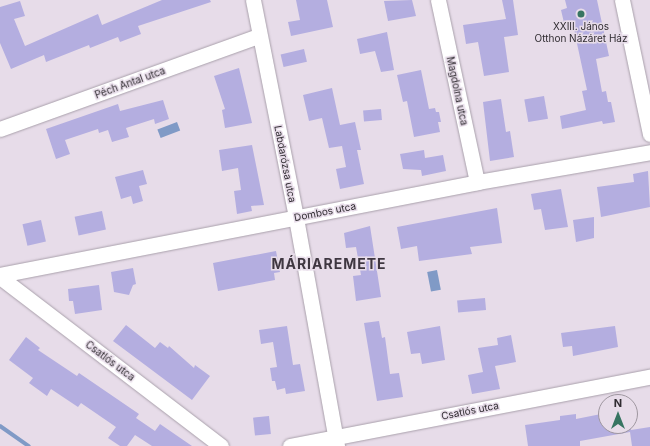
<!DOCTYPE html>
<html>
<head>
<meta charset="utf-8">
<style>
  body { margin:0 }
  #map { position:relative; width:650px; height:446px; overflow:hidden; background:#e7dce9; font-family:Inter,sans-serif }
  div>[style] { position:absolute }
  .water>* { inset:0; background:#809ac6; transform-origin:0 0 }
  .stream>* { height:4px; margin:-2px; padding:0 2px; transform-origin:2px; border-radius:2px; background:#809ac6 }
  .building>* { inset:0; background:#b4aee0; transform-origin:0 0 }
  .roads { filter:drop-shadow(0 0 1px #a9a0ab) drop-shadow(0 0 1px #a9a0ab) }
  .minor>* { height:15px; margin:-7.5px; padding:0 7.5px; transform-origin:7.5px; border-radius:7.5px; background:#fff }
  .dots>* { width:11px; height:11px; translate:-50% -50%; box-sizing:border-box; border:2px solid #e7dce9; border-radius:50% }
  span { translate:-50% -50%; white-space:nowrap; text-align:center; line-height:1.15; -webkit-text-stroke:3px #e7dce9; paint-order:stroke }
  .poi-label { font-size:10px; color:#302c31 }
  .street-label { font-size:10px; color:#302c31 }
  .district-label { font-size:14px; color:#3f3741; font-weight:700; letter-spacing:1px }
  .north { position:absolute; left:598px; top:394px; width:40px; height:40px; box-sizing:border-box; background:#e7dce9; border:1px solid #9e969f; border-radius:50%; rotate:0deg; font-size:11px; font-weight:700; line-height:16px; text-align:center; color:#302c31 }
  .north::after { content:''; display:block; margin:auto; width:14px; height:18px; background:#377562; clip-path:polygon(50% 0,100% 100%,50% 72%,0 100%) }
</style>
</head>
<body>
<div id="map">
  <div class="water">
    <i style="left:177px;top:122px;width:9px;height:21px;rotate:69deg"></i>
    <i style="left:437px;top:270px;width:20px;height:10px;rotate:79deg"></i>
  </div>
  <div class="stream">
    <i style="left:0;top:426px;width:35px;rotate:35deg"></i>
  </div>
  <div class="building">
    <i style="clip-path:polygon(162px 0,210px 0,211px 2px,138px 26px,141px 34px,120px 42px,118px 37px,90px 48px,89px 45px,46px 62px,44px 55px,11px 69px,0 43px,0 7px,20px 1px,25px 16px,14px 19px,25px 46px,98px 14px,102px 25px)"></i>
    <i style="clip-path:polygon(296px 0,327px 0,333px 27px,291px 36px,288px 22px,300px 20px)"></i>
    <i style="clip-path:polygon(412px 0,416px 16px,388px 21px,384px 1px)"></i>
    <i style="clip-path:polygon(502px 0,513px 0,518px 35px,504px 37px,509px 72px,484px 76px,478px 42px,466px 44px,463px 25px,506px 19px)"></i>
    <i style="clip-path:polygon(565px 0,597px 0,609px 56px,596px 59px,602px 92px,606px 91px,608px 102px,611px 102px,615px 122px,603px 124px,602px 121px,562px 129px,560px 116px,586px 110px,582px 91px,587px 90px,573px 25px,565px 27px,561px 10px,567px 8px)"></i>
    <i style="clip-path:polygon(387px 32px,394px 70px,381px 72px,375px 51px,360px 54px,357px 39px)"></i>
    <i style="left:304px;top:49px;width:13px;height:24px;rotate:77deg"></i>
    <i style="clip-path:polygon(239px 68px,252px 123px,225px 128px,222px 110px,225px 109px,214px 76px)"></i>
    <i style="clip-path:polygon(421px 70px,429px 109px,435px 108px,436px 112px,439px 112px,441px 122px,438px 122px,440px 132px,414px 137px,407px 101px,403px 102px,397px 75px)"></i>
    <i style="clip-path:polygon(332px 88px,340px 125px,355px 122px,361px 150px,357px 150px,364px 184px,340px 189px,336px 169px,346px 167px,342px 146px,329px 148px,322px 118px,309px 121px,303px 95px)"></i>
    <i style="left:544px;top:96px;width:23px;height:20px;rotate:80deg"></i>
    <i style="clip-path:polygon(501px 99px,506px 132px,510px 131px,514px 157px,490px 161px,483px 102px)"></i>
    <i style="clip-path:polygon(163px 100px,169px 119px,155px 124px,154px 119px,126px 128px,129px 137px,112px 142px,108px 130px,99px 133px,98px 129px,65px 140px,70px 154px,56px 159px,46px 129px,118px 104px,120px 111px)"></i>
    <i style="left:381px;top:109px;width:11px;height:18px;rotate:85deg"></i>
    <i style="clip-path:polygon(252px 145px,264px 205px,251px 206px,252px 211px,237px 214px,234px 191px,241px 190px,238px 168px,222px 171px,219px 150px)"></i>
    <i style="clip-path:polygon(424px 150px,425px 158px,443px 155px,446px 171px,422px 176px,421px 170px,403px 169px,400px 154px)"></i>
    <i style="clip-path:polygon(143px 170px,147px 184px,139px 186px,143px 201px,133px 204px,131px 196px,121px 199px,115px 177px)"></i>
    <i style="clip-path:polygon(648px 171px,650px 207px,601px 217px,597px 187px,634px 182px,633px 174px)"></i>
    <i style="clip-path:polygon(561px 189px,568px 227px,545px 230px,541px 209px,534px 210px,531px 194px)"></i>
    <i style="clip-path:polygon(497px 208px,502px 243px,470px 247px,472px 254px,419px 261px,417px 246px,401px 249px,397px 227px)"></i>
    <i style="left:102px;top:211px;width:19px;height:28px;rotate:78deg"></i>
    <i style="clip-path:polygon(594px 217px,594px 238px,576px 242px,573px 220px)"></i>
    <i style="left:41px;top:220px;width:22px;height:19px;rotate:77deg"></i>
    <i style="clip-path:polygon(370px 226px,381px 297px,356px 301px,353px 276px,361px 275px,356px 247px,346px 248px,344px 233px)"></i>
    <i style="clip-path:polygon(276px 251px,280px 272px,274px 273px,275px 280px,218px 291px,213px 263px)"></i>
    <i style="clip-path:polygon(133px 268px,136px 284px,133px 285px,129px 295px,114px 292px,111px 272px)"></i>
    <i style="clip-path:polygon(99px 285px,102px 310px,75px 314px,73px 301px,69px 301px,68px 289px)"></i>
    <i style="left:485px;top:298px;width:12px;height:28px;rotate:85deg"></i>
    <i style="clip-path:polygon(379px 321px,382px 338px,385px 337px,390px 374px,399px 373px,403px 397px,377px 401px,364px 323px)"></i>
    <i style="clip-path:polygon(126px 325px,155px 348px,160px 342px,168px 348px,169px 346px,194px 368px,195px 365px,210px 376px,192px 400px,113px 341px)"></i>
    <i style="clip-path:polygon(287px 326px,293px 365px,300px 364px,305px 391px,286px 394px,285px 388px,277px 390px,275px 381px,272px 381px,270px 368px,277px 367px,273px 342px,261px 344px,259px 330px)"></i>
    <i style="clip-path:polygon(440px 326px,445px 360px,422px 364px,420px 353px,411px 354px,407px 332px)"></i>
    <i style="clip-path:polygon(615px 326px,618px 347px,573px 356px,572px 346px,563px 347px,561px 333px)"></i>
    <i style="clip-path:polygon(511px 335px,516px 362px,495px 366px,500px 389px,472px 394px,468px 375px,483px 372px,478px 348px,498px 345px,497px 338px)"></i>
    <i style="clip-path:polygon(26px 337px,40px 348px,38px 350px,77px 376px,79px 373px,139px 414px,136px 418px,155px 431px,160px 424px,192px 446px,152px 446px,135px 435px,127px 446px,120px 446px,108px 438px,116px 427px,81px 403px,78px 407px,51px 389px,47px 396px,29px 383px,33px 378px,9px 360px)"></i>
    <i style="clip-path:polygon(606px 413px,606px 426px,631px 426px,631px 430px,650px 427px,650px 446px,632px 446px,630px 432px,580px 441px,580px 446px,528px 446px,525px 425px,560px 420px,560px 416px,576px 414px,576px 419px)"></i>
    <i style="left:269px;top:416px;width:18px;height:16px;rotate:84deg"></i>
  </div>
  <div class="roads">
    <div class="minor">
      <i style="left:253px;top:0;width:222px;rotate:78.8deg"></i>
      <i style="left:296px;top:218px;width:232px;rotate:79.8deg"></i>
      <i style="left:438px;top:0;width:186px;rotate:77.9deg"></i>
      <i style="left:622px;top:0;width:137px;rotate:78.2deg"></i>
      <i style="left:0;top:129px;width:275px;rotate:-19.8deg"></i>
      <i style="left:0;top:275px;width:486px;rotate:-11deg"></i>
      <i style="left:477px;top:182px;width:176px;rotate:-9.8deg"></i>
      <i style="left:0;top:277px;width:278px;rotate:37.4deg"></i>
      <i style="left:290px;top:446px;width:367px;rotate:-10.9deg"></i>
    </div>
  </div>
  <div class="dots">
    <i style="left:581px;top:14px;background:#377562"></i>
  </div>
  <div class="poi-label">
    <span style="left:581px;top:32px">XXIII. János<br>Otthon Názáret Ház</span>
  </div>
  <div class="street-label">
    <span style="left:130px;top:83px;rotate:-20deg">Péch Antal utca</span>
    <span style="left:457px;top:91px;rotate:78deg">Magdolna utca</span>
    <span style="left:285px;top:164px;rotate:79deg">Labdarózsa utca</span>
    <span style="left:325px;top:212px;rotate:-11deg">Dombos utca</span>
    <span style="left:110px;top:361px;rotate:37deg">Csatlós utca</span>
    <span style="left:470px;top:411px;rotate:-11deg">Csatlós utca</span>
  </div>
  <div class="district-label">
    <span style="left:329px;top:264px">MÁRIAREMETE</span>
  </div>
  <div class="north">N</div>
</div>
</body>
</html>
